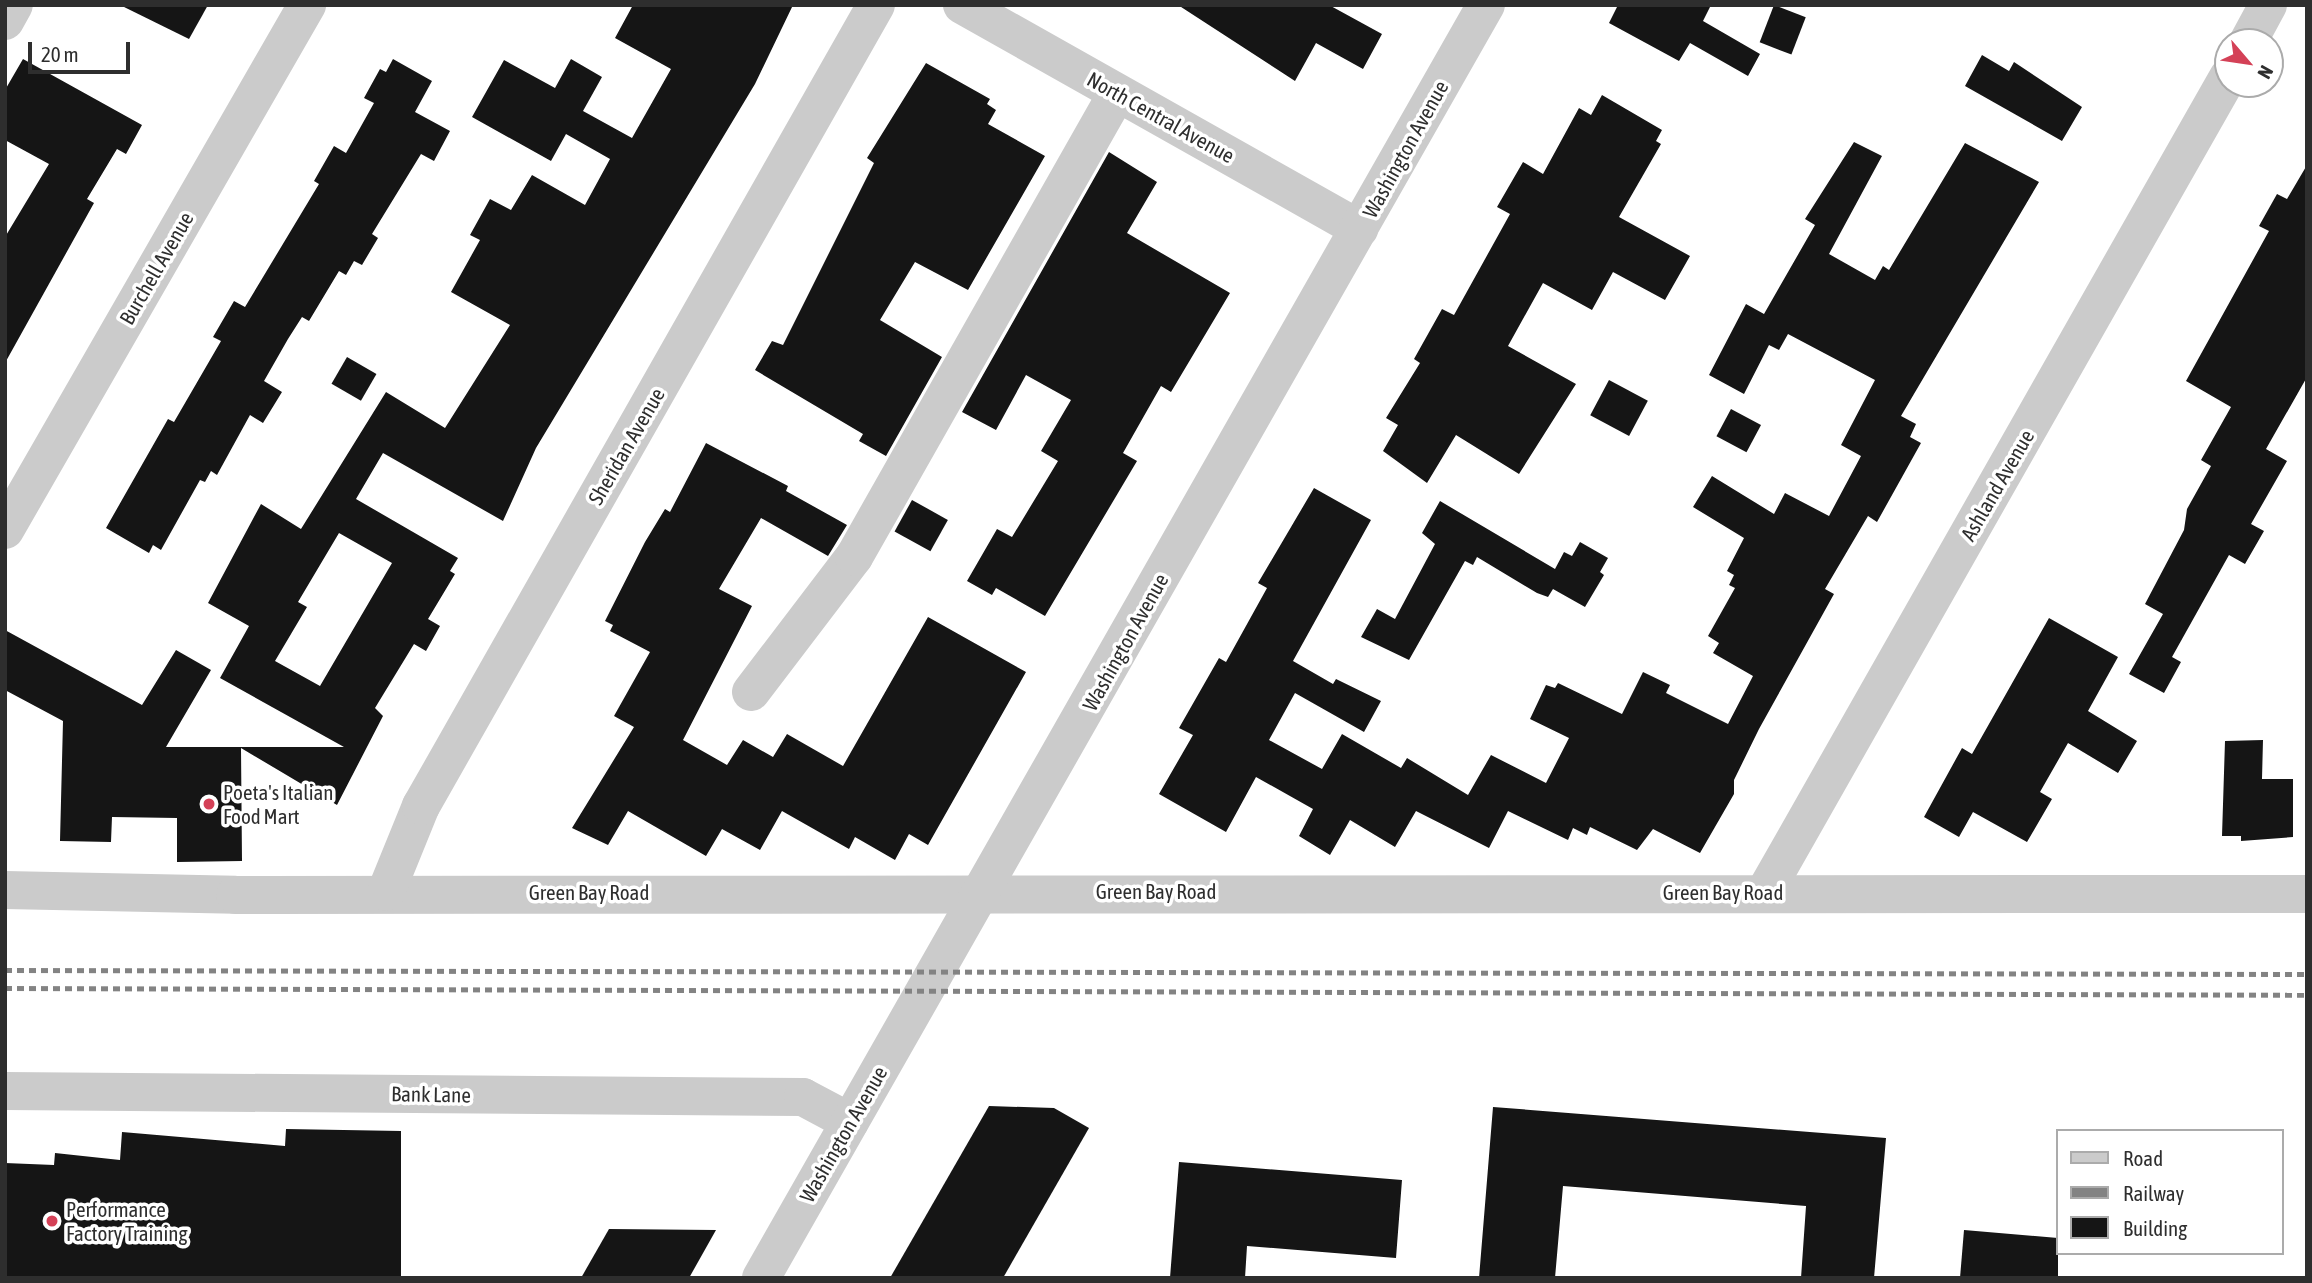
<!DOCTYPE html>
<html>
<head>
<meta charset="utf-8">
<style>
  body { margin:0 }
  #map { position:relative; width:2312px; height:1283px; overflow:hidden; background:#fff; font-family:"Asap Condensed",sans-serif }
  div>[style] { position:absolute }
  .building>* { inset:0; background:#151515; transform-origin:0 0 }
  .minor>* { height:38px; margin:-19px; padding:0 19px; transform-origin:19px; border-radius:19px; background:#cbcbcb }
  .rail>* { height:5px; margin-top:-2.5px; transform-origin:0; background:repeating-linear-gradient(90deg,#838383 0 7px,transparent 0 12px) }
  .dots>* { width:19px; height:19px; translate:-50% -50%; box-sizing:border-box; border:4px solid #fff; border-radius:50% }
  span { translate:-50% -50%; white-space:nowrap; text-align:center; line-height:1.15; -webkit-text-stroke:7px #fff; paint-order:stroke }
  .street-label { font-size:21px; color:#2e2e2e }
  .poi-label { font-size:21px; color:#2e2e2e }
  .left { translate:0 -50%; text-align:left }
  .frame { position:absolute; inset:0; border:7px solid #2e2e2e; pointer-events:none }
  .legend { position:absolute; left:2056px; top:1129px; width:228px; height:126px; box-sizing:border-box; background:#fff; border:2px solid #ababab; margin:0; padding:9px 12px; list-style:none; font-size:21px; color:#2e2e2e }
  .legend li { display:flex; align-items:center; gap:14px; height:35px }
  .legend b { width:35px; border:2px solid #ababab }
  .north { position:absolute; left:2214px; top:28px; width:70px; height:70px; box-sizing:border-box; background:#fff; border:2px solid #ababab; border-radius:50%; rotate:119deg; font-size:19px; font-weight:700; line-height:28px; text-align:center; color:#2e2e2e }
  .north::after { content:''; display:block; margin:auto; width:24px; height:32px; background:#d44157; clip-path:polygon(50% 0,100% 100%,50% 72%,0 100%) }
  .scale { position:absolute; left:28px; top:42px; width:102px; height:32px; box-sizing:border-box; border:4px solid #2e2e2e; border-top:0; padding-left:9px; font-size:21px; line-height:24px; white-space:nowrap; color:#2e2e2e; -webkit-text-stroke:5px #fff; paint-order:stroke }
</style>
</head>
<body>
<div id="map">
  <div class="building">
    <i style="clip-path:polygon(120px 5px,208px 5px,189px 39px)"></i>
    <i style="clip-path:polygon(evenodd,633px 5px,793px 5px,755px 84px,536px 448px,503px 521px,383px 453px,356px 499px,458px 558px,450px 571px,455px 574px,428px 619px,440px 626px,426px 651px,414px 644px,375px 708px,383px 716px,337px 805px,241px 748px,242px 861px,177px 862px,177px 818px,112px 817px,111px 842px,60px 841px,63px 721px,5px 690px,5px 630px,142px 705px,176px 650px,211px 670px,166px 747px,344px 747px,220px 678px,249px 626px,208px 603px,261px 504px,301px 529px,386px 392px,445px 428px,510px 325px,451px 292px,480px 240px,470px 235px,490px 199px,511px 210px,532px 175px,585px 205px,610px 159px,566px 134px,551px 161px,472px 117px,504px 60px,555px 88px,571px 59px,602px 77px,583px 111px,632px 138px,671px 69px,615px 38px,633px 5px,339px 533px,392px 563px,320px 686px,275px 661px,307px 607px,298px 602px,339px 533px)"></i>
    <i style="clip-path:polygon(1178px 5px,1329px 5px,1382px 34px,1363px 69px,1316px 43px,1295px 81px)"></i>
    <i style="clip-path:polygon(1618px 5px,1711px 5px,1703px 21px,1760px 54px,1748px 76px,1690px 43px,1679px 61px,1609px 23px)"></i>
    <i style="left:1774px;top:5px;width:34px;height:40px;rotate:21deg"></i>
    <i style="clip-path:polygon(1982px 55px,2009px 71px,2014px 62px,2082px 107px,2062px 141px,1965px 86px)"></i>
    <i style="clip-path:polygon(23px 59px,142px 125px,126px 154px,117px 149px,87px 199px,94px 203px,5px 363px,5px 237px,49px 164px,5px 140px,5px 90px)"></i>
    <i style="clip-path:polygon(393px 59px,432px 81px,415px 112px,450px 131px,434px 161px,421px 154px,372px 234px,378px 238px,362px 265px,354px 261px,346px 275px,339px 271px,309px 321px,302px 317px,288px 339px,264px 381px,282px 392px,263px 423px,250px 415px,217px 475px,211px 471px,205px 482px,200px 480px,161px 550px,153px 545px,149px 553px,106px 528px,168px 419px,174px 422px,221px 341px,213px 337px,234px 301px,245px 307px,319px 184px,314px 181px,334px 146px,346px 153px,374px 103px,364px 98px,380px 69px,386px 72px)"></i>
    <i style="clip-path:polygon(926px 63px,990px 99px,987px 104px,996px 110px,988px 124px,1045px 156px,968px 290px,915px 262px,880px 320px,942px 357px,886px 456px,859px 441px,863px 434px,755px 370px,772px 341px,783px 345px,874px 163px,867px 158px)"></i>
    <i style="clip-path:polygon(1602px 95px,1662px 130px,1656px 141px,1661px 144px,1619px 217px,1690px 256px,1665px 300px,1613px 272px,1592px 310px,1543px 283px,1508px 346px,1576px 384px,1519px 474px,1456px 435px,1427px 483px,1383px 451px,1398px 425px,1386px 418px,1420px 363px,1414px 359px,1442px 309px,1454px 315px,1510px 214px,1497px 207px,1523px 162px,1543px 174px,1579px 108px,1591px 115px)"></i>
    <i style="clip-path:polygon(1854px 142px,1882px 156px,1829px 254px,1875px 280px,1883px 266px,1889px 270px,1965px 143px,2039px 182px,1901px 416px,1916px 424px,1910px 437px,1921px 443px,1877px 522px,1868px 516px,1825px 589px,1834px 594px,1759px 729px,1734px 780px,1734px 794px,1700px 853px,1653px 829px,1637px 850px,1590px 827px,1587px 835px,1573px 828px,1568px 840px,1508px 811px,1489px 848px,1416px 811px,1395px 847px,1350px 820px,1330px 855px,1299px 836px,1313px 809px,1256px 777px,1226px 832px,1159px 794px,1193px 735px,1179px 728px,1219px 658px,1226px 662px,1267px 588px,1258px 583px,1314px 488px,1371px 520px,1293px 661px,1333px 684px,1336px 679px,1381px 701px,1364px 732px,1295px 693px,1269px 740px,1322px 769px,1342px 734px,1401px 768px,1407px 758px,1468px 795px,1491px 755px,1546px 783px,1569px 738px,1530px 719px,1546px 685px,1555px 688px,1558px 683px,1622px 714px,1643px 672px,1670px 685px,1666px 693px,1728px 724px,1753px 676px,1713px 653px,1719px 643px,1708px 636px,1735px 588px,1729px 585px,1734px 575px,1727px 571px,1744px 538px,1693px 507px,1712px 476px,1774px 514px,1785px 493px,1829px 516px,1861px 456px,1841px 445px,1875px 380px,1788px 334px,1779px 350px,1769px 345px,1744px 394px,1709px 375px,1746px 304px,1764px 314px,1815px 225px,1805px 219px)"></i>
    <i style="clip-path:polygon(1109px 152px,1157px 182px,1127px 233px,1230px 293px,1171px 392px,1161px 386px,1123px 453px,1137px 461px,1045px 616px,996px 588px,992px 595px,967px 581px,997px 529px,1012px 537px,1058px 461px,1041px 451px,1071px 400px,1026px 375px,996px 430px,962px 412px)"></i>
    <i style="clip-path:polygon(2307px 165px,2307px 377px,2266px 449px,2287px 461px,2251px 524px,2264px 531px,2245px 564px,2229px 555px,2172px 657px,2181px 662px,2164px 693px,2129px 674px,2163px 614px,2145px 604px,2184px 530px,2187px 509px,2211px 466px,2201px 460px,2231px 407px,2186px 381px,2269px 231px,2259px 226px,2277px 194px,2287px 199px)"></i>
    <i style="left:347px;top:357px;width:34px;height:31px;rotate:30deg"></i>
    <i style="left:1609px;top:380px;width:44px;height:40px;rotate:28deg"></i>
    <i style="left:1731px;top:409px;width:34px;height:31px;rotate:28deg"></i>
    <i style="clip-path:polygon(706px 443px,788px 486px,786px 491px,847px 525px,828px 556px,761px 518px,719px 589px,752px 606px,683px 740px,727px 765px,743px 740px,773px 757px,787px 734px,843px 766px,928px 617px,1026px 672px,928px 845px,909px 834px,895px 860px,855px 837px,849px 849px,782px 811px,760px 850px,722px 829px,706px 856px,628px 811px,608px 845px,572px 828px,634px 727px,614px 716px,650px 652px,610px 631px,613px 625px,605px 621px,645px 542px,665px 509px,670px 512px)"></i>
    <i style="left:912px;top:500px;width:41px;height:36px;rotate:29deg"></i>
    <i style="clip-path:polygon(1440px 501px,1555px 569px,1564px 552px,1572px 556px,1580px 542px,1608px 558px,1600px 572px,1604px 575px,1585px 607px,1553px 589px,1548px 597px,1537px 593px,1477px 557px,1473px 565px,1465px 561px,1409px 660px,1361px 637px,1377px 609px,1395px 619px,1435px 544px,1422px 533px)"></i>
    <i style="clip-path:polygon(2049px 618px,2118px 657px,2088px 711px,2137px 741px,2118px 773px,2068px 743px,2040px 792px,2052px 799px,2027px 842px,1973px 812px,1959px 837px,1924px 817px,1962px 748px,1972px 754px)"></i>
    <i style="clip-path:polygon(2263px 740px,2262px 779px,2293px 779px,2293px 837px,2241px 841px,2241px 836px,2222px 836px,2225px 741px)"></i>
    <i style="clip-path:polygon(989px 1106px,1054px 1108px,1089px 1128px,1003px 1278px,890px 1278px)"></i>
    <i style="clip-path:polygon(1493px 1107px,1886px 1138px,1874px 1278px,1801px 1278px,1806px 1206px,1563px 1186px,1555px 1278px,1479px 1278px)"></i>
    <i style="clip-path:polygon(286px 1129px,401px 1131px,401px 1278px,5px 1278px,5px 1163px,54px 1165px,55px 1153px,120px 1160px,122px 1132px,285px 1146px)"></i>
    <i style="clip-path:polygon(1179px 1162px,1402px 1180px,1396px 1258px,1247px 1246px,1245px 1278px,1170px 1278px)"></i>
    <i style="clip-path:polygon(609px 1229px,716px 1230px,689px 1278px,581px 1278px)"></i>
    <i style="clip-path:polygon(1964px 1230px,2058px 1238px,2058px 1278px,1960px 1278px)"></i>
  </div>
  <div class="minor">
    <i style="left:962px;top:5px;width:456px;rotate:29.4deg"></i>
    <i style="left:5px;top:21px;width:18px;rotate:-61deg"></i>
    <i style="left:2248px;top:42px;width:42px;rotate:-61.6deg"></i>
    <i style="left:5px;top:530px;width:606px;rotate:-60.09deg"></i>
    <i style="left:751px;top:692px;width:170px;rotate:-52.7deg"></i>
    <i style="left:854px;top:557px;width:533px;rotate:-60.45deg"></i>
    <i style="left:5px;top:890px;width:230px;rotate:1.2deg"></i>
    <i style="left:235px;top:895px;width:2072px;rotate:-0.03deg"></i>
    <i style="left:386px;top:892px;width:93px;rotate:-67.9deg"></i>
    <i style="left:421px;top:806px;width:921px;rotate:-60.4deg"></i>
    <i style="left:1765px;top:892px;width:937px;rotate:-60.4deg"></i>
    <i style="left:5px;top:1091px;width:798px;rotate:0.43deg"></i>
    <i style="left:803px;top:1097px;width:53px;rotate:28deg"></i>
    <i style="left:761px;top:1278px;width:1465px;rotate:-60.34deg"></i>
  </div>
  <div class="rail">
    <i style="left:5px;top:970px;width:2302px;rotate:0.1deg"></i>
    <i style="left:5px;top:988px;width:2302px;rotate:0.17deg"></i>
  </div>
  <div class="dots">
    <i style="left:209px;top:804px;background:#d44157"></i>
    <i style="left:52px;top:1221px;background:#d44157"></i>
  </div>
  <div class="street-label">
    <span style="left:1161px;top:117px;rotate:29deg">North Central Avenue</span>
    <span style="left:1405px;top:149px;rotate:-61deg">Washington Avenue</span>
    <span style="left:156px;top:268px;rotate:-60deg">Burchell Avenue</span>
    <span style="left:626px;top:446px;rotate:-60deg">Sheridan Avenue</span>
    <span style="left:1997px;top:485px;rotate:-60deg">Ashland Avenue</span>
    <span style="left:1125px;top:642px;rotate:-61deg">Washington Avenue</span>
    <span style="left:1156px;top:891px">Green Bay Road</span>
    <span style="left:589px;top:892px">Green Bay Road</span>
    <span style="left:1723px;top:892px">Green Bay Road</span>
    <span style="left:431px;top:1094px;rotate:1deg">Bank Lane</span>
    <span style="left:843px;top:1134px;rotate:-60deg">Washington Avenue</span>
  </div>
  <div class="poi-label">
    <span class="left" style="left:223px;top:804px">Poeta's Italian<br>Food Mart</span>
    <span class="left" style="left:66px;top:1221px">Performance<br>Factory Training</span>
  </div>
  <div class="frame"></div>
  <ul class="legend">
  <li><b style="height:9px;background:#cbcbcb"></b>Road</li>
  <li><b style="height:9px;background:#838383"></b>Railway</li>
  <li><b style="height:19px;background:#151515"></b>Building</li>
  </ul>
  <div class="north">N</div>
  <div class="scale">20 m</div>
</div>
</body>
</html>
